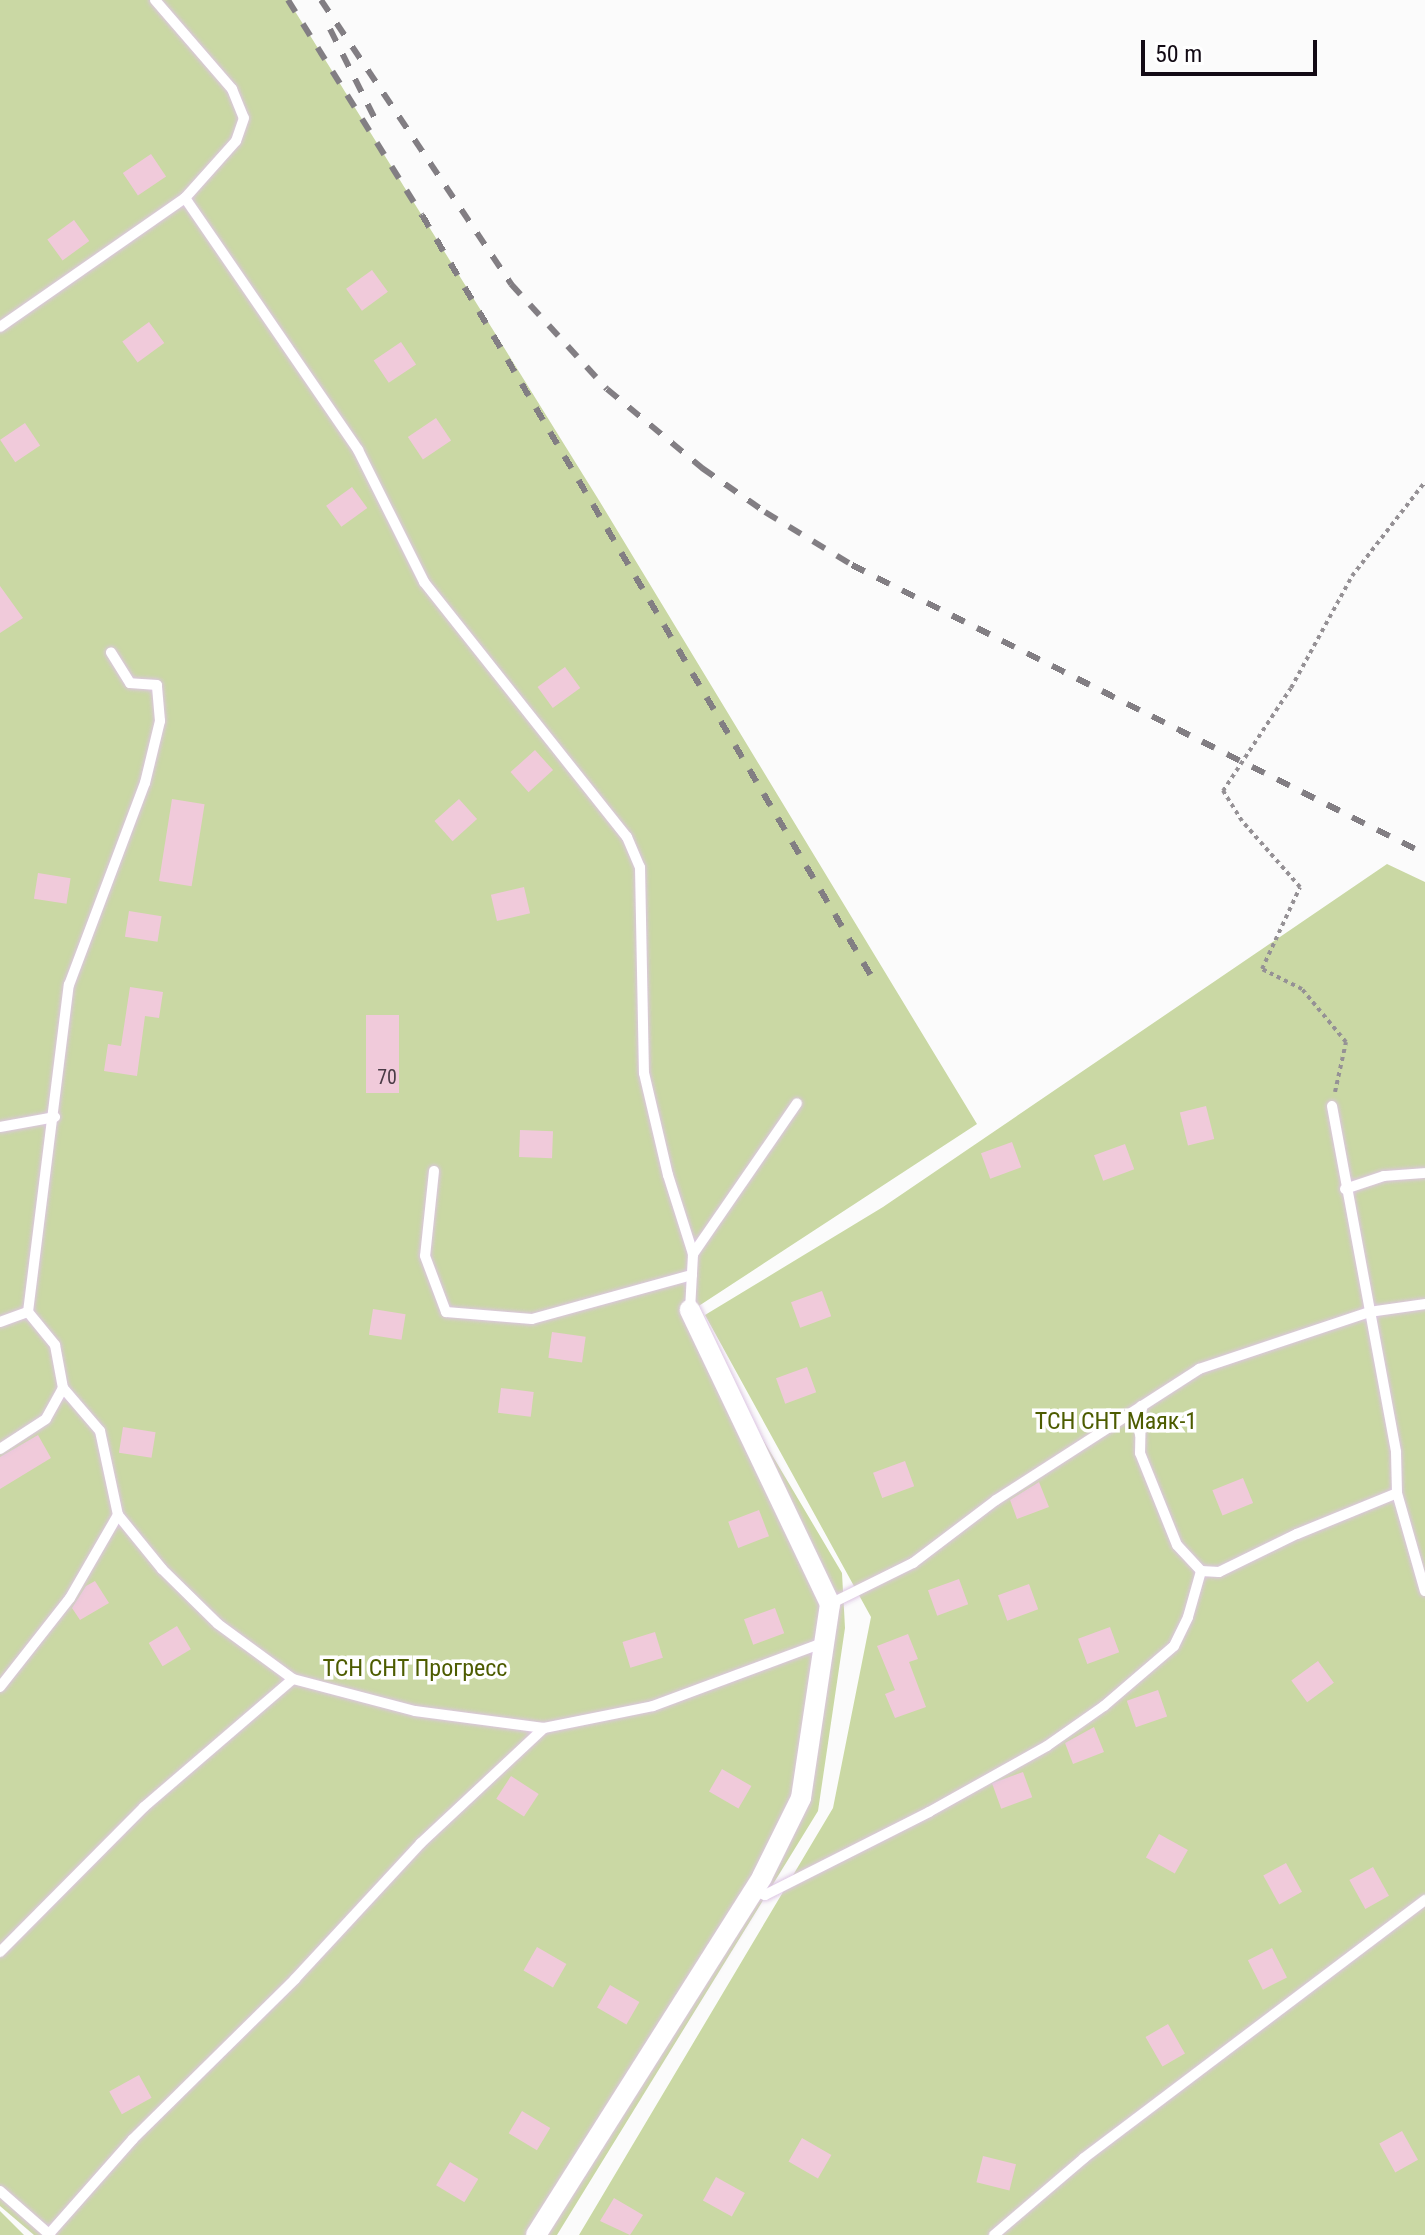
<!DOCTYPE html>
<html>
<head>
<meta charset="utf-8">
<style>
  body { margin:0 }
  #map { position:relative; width:1425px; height:2235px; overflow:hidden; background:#fbfbfb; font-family:"Roboto Condensed",sans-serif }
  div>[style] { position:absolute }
  .green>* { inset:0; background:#cad8a4 }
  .building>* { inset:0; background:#f0cada; transform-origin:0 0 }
  .path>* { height:4px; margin-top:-2px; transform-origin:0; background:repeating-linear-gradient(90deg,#959195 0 4px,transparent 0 8px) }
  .roads { filter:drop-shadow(0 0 2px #dcc5e2) drop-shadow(0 0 2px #dcc5e2) }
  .lane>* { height:10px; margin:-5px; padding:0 5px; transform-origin:5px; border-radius:5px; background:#fff }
  .street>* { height:20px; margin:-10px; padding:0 10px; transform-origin:10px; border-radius:10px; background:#fff }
  .rail>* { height:6px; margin-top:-3px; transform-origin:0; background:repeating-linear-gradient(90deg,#827e83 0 14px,transparent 0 28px) }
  span { translate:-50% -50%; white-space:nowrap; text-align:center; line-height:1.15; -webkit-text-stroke:7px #fff; paint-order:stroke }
  .number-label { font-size:20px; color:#4a3b46 }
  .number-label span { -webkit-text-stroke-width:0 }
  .park-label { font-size:24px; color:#4d5c00 }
  .scale { position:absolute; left:1141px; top:40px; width:176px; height:36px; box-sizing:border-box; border:4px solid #130b15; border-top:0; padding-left:10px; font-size:24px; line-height:28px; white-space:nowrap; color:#130b15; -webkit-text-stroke:6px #fff; paint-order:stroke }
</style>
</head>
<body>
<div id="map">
  <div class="green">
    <i style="clip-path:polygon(0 0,288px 0,600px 502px,977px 1124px,688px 1313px,842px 1573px,845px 1628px,818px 1811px,557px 2235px,34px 2235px,0 2206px)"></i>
    <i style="clip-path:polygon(1387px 864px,1425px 882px,1425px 2235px,579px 2235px,833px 1808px,871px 1617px,705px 1315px,883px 1207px)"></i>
    <i style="clip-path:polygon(0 2211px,24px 2235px,0 2235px)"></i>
  </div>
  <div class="building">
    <i style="left:151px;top:154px;width:27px;height:34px;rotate:56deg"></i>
    <i style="left:74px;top:220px;width:26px;height:33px;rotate:54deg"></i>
    <i style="left:372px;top:270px;width:27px;height:32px;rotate:54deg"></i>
    <i style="left:149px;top:322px;width:26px;height:33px;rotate:54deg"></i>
    <i style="left:401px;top:342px;width:27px;height:33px;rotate:56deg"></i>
    <i style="left:436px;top:418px;width:27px;height:34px;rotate:56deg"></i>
    <i style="left:25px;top:423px;width:27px;height:30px;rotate:56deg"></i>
    <i style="left:352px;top:487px;width:26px;height:32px;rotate:54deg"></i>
    <i style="clip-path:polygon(0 586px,23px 618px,0 633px)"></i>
    <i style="left:565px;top:667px;width:26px;height:34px;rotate:54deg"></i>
    <i style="left:535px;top:750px;width:27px;height:33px;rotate:48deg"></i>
    <i style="left:172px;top:799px;width:33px;height:83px;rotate:9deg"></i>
    <i style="left:459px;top:799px;width:27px;height:33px;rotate:48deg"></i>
    <i style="left:38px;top:873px;width:33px;height:26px;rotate:9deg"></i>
    <i style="left:524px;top:887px;width:27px;height:34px;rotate:77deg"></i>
    <i style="left:129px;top:911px;width:33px;height:26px;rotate:9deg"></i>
    <i style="clip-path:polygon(130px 987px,163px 992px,159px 1018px,145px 1016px,137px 1076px,104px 1071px,108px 1044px,121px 1046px)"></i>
    <i style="left:366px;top:1015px;width:33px;height:78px"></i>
    <i style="left:1206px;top:1106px;width:34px;height:27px;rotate:76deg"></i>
    <i style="left:520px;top:1130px;width:33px;height:27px;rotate:2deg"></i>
    <i style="left:1012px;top:1142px;width:27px;height:33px;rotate:70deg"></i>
    <i style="left:1125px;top:1144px;width:27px;height:33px;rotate:70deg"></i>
    <i style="left:822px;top:1291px;width:27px;height:33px;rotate:70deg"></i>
    <i style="left:373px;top:1309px;width:33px;height:26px;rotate:9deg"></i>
    <i style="left:552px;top:1332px;width:34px;height:26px;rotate:8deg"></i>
    <i style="left:807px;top:1367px;width:27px;height:33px;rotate:70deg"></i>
    <i style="left:501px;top:1388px;width:33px;height:25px;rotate:7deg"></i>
    <i style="left:123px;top:1427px;width:33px;height:26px;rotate:9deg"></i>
    <i style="clip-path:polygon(38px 1435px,51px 1458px,0 1489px,0 1457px)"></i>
    <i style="left:905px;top:1461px;width:27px;height:34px;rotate:70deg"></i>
    <i style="left:1243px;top:1478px;width:27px;height:33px;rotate:68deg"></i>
    <i style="clip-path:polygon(1039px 1482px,1049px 1507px,1017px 1519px,1010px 1500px)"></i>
    <i style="left:759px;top:1510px;width:28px;height:33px;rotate:69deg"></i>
    <i style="left:959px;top:1579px;width:27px;height:33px;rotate:70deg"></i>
    <i style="clip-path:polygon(95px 1581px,109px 1603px,80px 1620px,72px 1608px,86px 1586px)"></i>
    <i style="left:1029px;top:1584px;width:27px;height:33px;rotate:70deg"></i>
    <i style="left:775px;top:1608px;width:27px;height:33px;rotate:70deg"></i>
    <i style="left:177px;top:1626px;width:27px;height:33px;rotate:59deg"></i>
    <i style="left:1110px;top:1627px;width:27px;height:34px;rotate:70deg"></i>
    <i style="left:655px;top:1632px;width:27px;height:34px;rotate:73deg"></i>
    <i style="clip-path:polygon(908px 1634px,918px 1659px,909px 1662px,926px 1707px,895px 1718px,885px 1694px,895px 1690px,877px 1646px)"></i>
    <i style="left:1318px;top:1661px;width:27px;height:33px;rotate:54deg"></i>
    <i style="left:1158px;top:1690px;width:28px;height:33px;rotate:71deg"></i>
    <i style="clip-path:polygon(1094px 1727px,1104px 1752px,1073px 1764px,1065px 1743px)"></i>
    <i style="left:722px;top:1769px;width:34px;height:26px;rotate:30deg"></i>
    <i style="left:1023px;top:1772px;width:27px;height:33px;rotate:70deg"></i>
    <i style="left:511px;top:1776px;width:33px;height:27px;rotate:33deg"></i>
    <i style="left:1159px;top:1834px;width:33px;height:27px;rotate:29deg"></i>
    <i style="left:1286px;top:1863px;width:33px;height:26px;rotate:61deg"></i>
    <i style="left:1373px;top:1867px;width:33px;height:27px;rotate:61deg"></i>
    <i style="left:537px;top:1947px;width:34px;height:27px;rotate:30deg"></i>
    <i style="left:1272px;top:1948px;width:33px;height:27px;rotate:63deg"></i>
    <i style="left:610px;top:1985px;width:34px;height:26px;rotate:30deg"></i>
    <i style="left:1168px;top:2024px;width:34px;height:26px;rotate:60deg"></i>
    <i style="left:139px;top:2075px;width:26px;height:34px;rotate:61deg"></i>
    <i style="left:522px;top:2111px;width:33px;height:26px;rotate:31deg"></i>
    <i style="left:1402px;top:2131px;width:33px;height:26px;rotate:61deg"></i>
    <i style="left:802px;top:2138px;width:34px;height:27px;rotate:30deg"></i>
    <i style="left:983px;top:2156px;width:34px;height:27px;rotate:14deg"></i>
    <i style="left:450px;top:2162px;width:33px;height:27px;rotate:31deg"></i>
    <i style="left:716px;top:2177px;width:33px;height:27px;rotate:29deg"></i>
    <i style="clip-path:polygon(614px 2198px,643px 2215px,630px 2235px,600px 2221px)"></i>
  </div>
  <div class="path">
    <i style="left:1335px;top:1092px;width:51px;rotate:-77.6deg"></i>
    <i style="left:1346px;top:1042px;width:69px;rotate:-129.7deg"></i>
    <i style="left:1302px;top:989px;width:45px;rotate:-153.4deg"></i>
    <i style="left:1262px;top:969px;width:90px;rotate:-65.1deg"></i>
    <i style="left:1300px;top:887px;width:88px;rotate:-131.3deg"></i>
    <i style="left:1242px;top:821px;width:36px;rotate:-122deg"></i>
    <i style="left:1223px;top:791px;width:123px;rotate:-56.6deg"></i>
    <i style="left:1291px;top:688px;width:128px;rotate:-61.4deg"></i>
    <i style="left:1352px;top:576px;width:119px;rotate:-52.2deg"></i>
  </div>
  <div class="roads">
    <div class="lane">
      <i style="left:155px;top:0;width:118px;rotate:49.1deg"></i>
      <i style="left:232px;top:89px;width:31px;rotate:68deg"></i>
      <i style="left:244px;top:118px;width:24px;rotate:109deg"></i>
      <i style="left:236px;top:141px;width:76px;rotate:131.8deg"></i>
      <i style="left:185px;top:198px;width:306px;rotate:55.5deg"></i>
      <i style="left:358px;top:450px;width:148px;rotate:63.4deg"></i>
      <i style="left:424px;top:582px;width:326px;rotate:51.5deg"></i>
      <i style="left:627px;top:837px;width:33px;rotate:67deg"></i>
      <i style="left:640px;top:867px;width:206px;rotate:88.9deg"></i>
      <i style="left:644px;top:1073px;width:105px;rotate:76.8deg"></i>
      <i style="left:668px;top:1175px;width:83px;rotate:72.4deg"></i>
      <i style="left:0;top:327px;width:226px;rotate:-34.9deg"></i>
      <i style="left:1332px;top:1106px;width:352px;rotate:79.5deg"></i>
      <i style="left:1396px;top:1452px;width:41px;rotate:88.6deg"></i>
      <i style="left:0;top:1127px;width:56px;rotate:-10.3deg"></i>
      <i style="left:434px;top:1171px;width:85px;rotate:96deg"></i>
      <i style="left:425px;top:1256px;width:60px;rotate:69.4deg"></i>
      <i style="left:446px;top:1312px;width:86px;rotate:4.7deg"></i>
      <i style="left:532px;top:1319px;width:166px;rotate:-15.4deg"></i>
      <i style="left:1345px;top:1189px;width:41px;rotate:-18.4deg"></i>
      <i style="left:1384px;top:1176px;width:41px;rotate:-4.2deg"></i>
      <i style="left:690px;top:1310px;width:56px;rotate:-86.9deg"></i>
      <i style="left:693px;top:1254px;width:183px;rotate:-55.4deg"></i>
      <i style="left:28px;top:1312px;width:330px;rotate:-82.9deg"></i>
      <i style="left:69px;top:985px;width:216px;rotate:-69.4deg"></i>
      <i style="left:145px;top:783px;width:64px;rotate:-76.4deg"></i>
      <i style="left:160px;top:721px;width:36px;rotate:-95deg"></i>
      <i style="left:157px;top:685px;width:27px;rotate:-176deg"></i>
      <i style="left:130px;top:683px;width:36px;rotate:-122deg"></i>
      <i style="left:0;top:1322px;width:30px;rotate:-20deg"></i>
      <i style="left:28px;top:1312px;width:43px;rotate:50.7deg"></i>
      <i style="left:55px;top:1345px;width:44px;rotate:79.5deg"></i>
      <i style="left:63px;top:1388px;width:35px;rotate:119deg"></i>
      <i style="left:46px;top:1419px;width:55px;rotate:146.9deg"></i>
      <i style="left:1141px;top:1406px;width:47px;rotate:91.2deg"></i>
      <i style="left:1140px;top:1453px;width:99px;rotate:68.1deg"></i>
      <i style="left:1177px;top:1545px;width:35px;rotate:47deg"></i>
      <i style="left:1201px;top:1571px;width:18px;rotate:3deg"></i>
      <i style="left:1219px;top:1572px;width:87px;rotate:-26deg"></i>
      <i style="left:1297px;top:1534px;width:108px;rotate:-22.3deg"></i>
      <i style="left:1397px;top:1493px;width:102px;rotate:74.1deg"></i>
      <i style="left:118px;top:1515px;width:70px;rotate:50.8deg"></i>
      <i style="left:162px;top:1569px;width:78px;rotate:44.5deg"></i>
      <i style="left:218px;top:1624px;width:93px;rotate:36.3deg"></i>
      <i style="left:293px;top:1679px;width:126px;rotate:14.7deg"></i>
      <i style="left:415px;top:1711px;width:130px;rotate:7.5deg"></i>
      <i style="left:544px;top:1728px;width:111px;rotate:-11.4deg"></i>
      <i style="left:653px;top:1706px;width:184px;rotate:-20.4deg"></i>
      <i style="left:830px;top:1604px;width:93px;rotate:-26.3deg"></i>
      <i style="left:913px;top:1563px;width:104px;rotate:-37.2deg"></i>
      <i style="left:996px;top:1500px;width:242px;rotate:-32.8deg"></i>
      <i style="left:1199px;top:1369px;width:179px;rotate:-18.5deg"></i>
      <i style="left:1369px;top:1312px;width:57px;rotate:-8.1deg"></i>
      <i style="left:0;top:1687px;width:113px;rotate:-51.8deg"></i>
      <i style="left:70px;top:1598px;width:96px;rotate:-60deg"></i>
      <i style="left:118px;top:1515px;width:86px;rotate:-102.1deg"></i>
      <i style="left:100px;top:1431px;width:57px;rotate:-130.7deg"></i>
      <i style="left:753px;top:1890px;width:13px;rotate:23deg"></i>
      <i style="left:765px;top:1895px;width:184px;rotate:-26.8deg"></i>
      <i style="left:929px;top:1812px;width:135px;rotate:-29.2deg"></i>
      <i style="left:1047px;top:1746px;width:70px;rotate:-35.1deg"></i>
      <i style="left:1104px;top:1706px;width:92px;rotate:-40.6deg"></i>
      <i style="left:1174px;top:1646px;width:32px;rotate:-64deg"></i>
      <i style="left:1188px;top:1617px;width:48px;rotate:-74.2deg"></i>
      <i style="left:0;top:1952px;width:204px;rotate:-45.2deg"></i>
      <i style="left:144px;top:1807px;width:196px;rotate:-40.7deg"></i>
      <i style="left:0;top:2191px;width:67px;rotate:41.3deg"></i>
      <i style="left:49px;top:2234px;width:127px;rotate:-48.5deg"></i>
      <i style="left:133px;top:2139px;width:228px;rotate:-44.6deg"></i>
      <i style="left:295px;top:1979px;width:185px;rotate:-47.2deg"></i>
      <i style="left:421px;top:1843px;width:168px;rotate:-43.1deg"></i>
      <i style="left:994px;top:2235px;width:118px;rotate:-40.5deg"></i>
      <i style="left:1084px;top:2158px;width:428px;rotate:-37.1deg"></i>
    </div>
    <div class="street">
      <i style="left:536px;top:2235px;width:423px;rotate:-57.7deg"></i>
      <i style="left:762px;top:1877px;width:88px;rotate:-63.7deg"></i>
      <i style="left:801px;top:1798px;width:196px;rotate:-81.5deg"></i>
      <i style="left:830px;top:1604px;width:326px;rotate:-115.5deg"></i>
    </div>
  </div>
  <div class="rail">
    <i style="left:288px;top:0;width:253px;rotate:58.1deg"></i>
    <i style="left:422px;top:215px;width:887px;rotate:59.45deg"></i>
    <i style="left:321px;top:0;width:342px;rotate:56.2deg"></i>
    <i style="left:511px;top:284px;width:142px;rotate:47.6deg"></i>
    <i style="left:607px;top:389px;width:124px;rotate:39.7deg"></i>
    <i style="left:702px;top:468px;width:77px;rotate:34.9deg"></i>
    <i style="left:765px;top:512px;width:102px;rotate:31.3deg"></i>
    <i style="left:852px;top:565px;width:642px;rotate:26.76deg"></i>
    <i style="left:330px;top:29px;width:107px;rotate:63.4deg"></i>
  </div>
  <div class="number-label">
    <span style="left:387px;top:1077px">70</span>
  </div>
  <div class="park-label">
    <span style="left:1116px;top:1422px">ТСН СНТ Маяк-1</span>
    <span style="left:415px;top:1669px">ТСН СНТ Прогресс</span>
  </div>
  <div class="scale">50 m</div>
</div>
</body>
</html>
